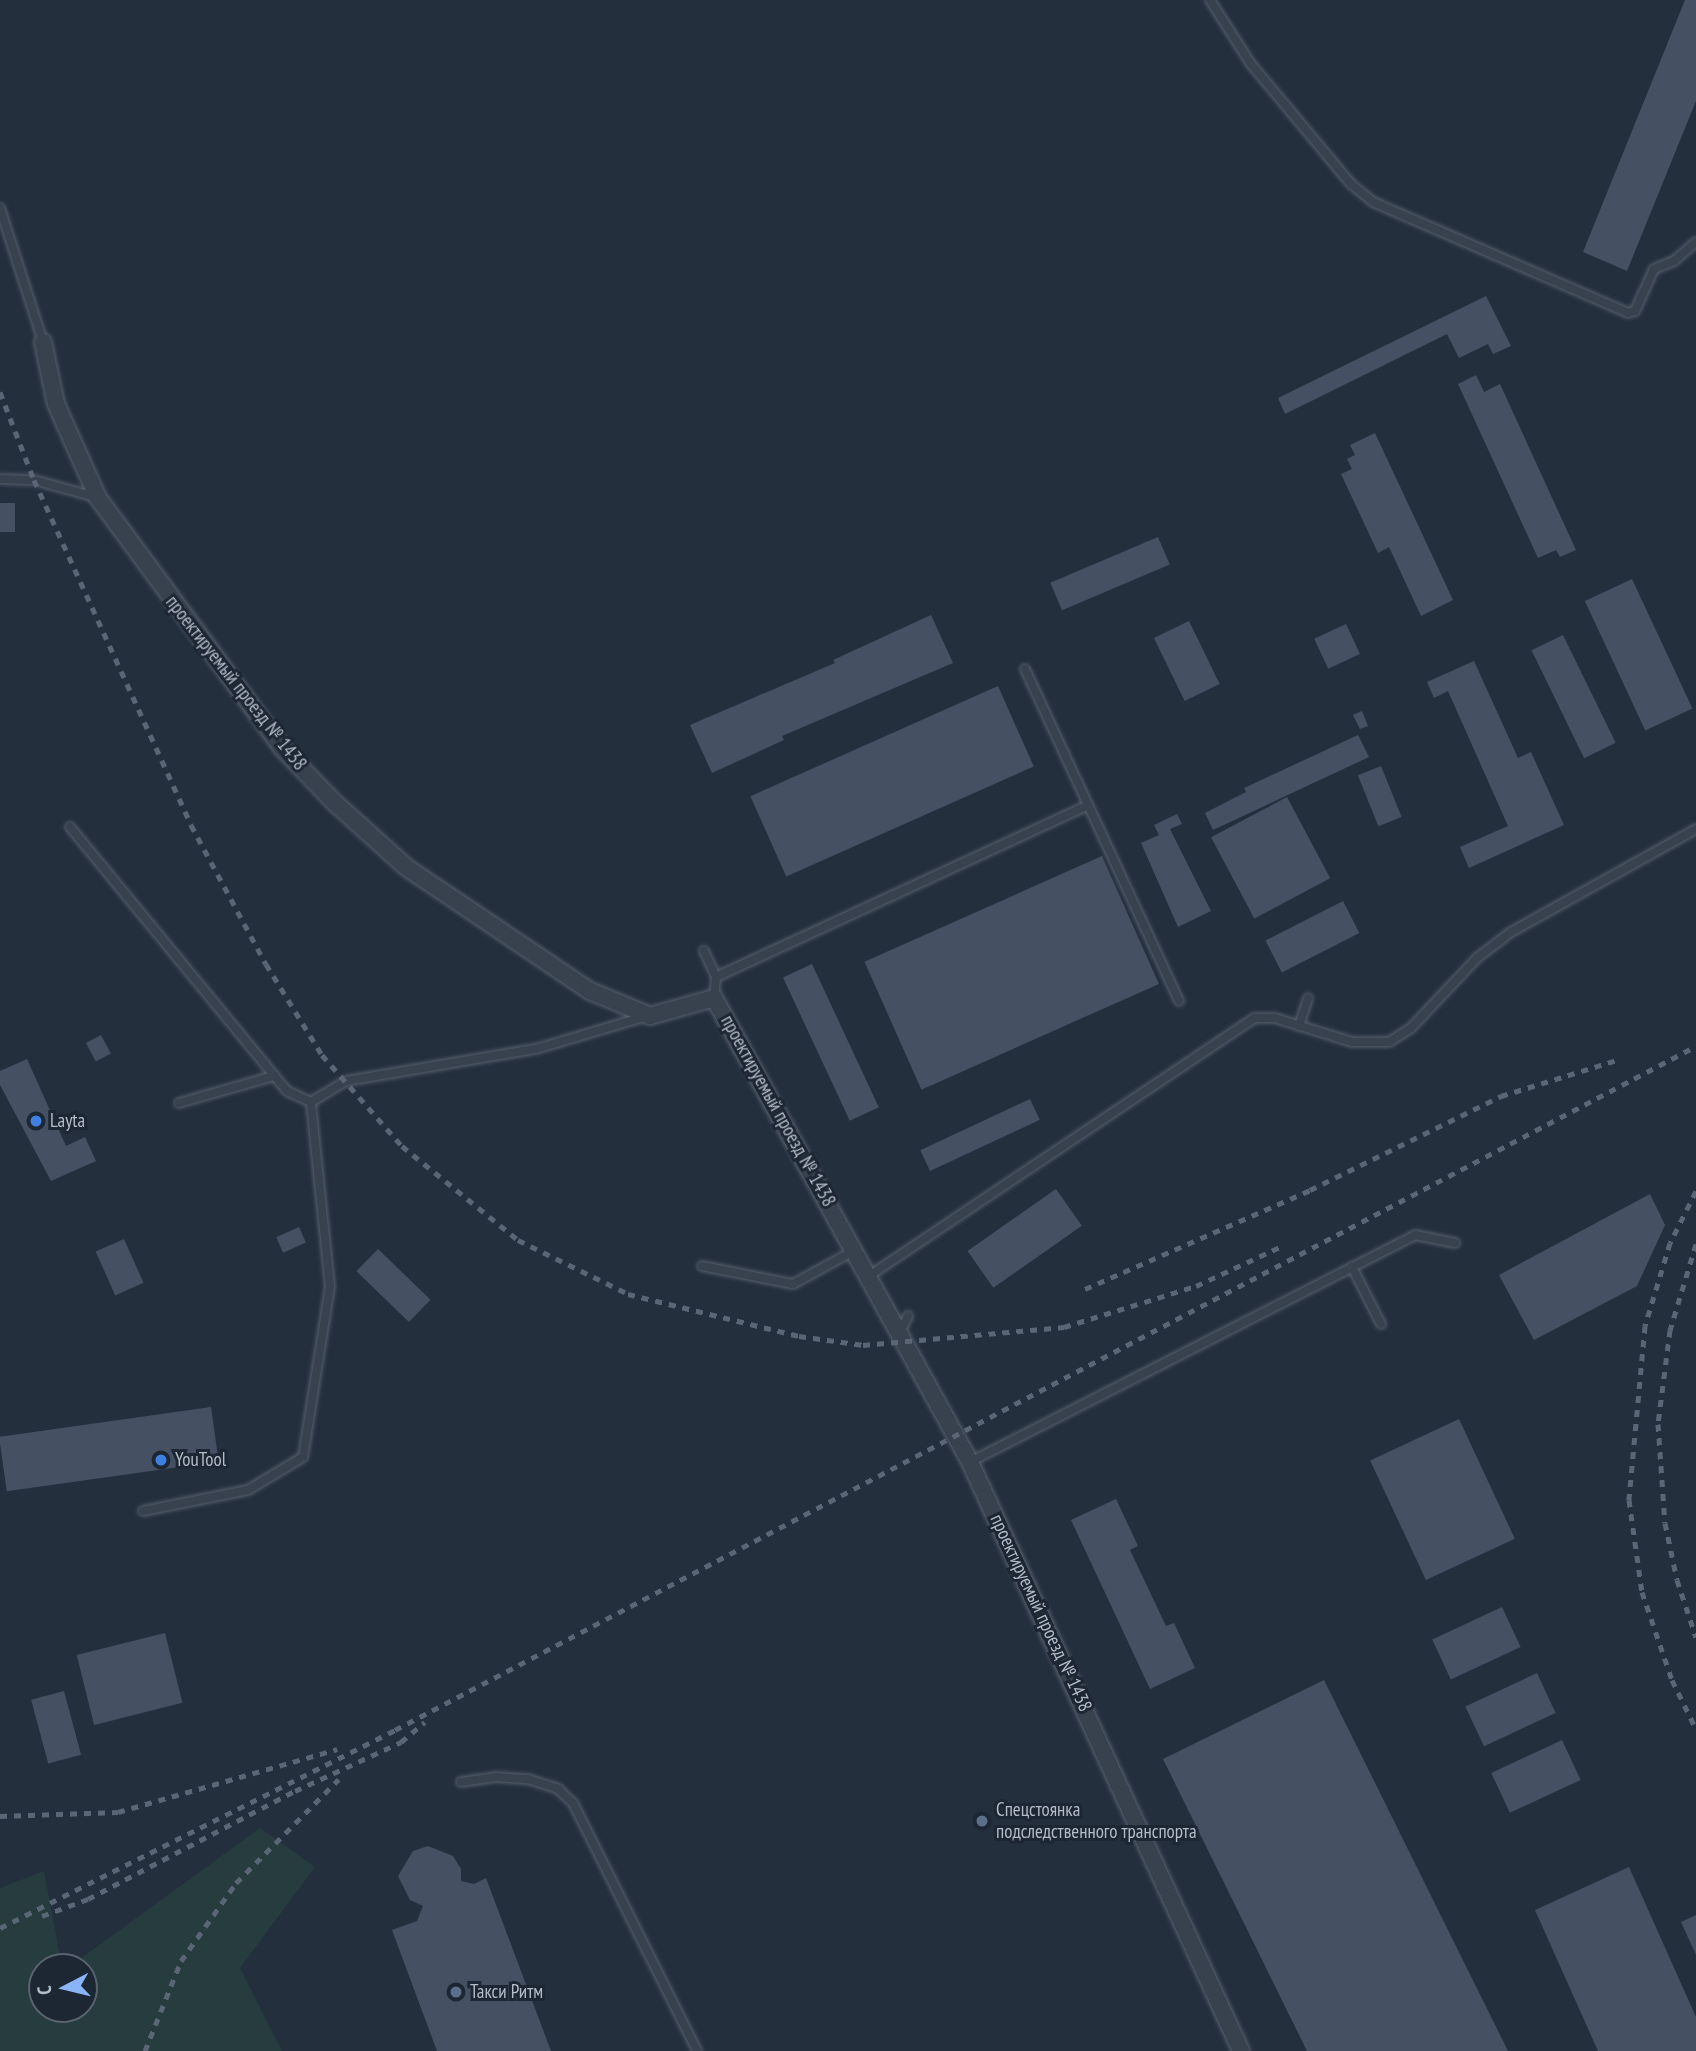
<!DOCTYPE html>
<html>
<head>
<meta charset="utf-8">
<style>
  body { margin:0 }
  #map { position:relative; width:1696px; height:2051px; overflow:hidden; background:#242f3e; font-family:"PT Sans Narrow",sans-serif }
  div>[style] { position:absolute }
  .green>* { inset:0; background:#263c3f }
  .building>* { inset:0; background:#455162; transform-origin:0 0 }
  .roads { filter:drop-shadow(0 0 2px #565f6c) drop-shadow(0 0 2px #565f6c) }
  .service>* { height:8px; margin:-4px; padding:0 4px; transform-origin:4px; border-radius:4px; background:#38414e }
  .minor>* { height:16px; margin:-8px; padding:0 8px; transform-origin:8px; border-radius:8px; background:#38414e }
  .rail>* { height:5px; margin-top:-2.5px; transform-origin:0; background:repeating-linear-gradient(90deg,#5a6575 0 7px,transparent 0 14px) }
  .dots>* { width:19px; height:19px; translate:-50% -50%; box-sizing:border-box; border:4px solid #1d2633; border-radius:50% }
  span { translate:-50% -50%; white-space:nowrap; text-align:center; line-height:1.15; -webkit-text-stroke:6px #1d2633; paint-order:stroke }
  .street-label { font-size:19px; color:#b4bcc9 }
  .poi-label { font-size:19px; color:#b4bcc9 }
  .left { translate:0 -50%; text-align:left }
  .north { position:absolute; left:28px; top:1953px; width:70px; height:70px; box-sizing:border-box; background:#1d2633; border:2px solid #59626f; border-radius:50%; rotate:263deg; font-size:19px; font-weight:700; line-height:28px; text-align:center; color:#b4bcc9 }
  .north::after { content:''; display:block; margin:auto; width:24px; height:32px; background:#8ab4f8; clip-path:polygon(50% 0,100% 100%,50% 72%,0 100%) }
</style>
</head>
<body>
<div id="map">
  <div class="green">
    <i style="clip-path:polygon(260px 1828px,315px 1867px,240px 1968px,282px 2051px,0 2051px,0 1888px,44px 1871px,62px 1967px,42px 1967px,42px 2009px,84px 2009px,84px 1967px,69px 1967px)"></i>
  </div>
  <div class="building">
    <i style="clip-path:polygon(1685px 0,1696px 0,1696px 101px,1627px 271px,1583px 252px)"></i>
    <i style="clip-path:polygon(1486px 296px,1511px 346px,1493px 354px,1488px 344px,1459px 358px,1447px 334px,1285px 414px,1278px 398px)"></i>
    <i style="clip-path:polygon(1476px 375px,1484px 392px,1500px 384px,1576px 550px,1560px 557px,1556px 550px,1538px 558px,1458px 384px)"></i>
    <i style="clip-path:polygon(1375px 433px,1453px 600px,1421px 616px,1389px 547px,1378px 553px,1341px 474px,1352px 469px,1347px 459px,1355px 455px,1350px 445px)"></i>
    <i style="left:0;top:503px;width:15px;height:29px"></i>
    <i style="left:1158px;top:537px;width:30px;height:117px;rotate:67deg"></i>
    <i style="left:1632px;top:579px;width:143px;height:52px;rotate:65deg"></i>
    <i style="clip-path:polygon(931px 615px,953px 663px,782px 736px,784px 740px,712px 773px,690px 725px,835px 663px,833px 660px)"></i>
    <i style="left:1189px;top:621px;width:70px;height:39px;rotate:64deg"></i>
    <i style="left:1346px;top:624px;width:33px;height:35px;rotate:65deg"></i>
    <i style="left:1563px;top:635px;width:120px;height:35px;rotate:64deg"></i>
    <i style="clip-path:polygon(1474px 661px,1518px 758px,1531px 752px,1564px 825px,1469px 868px,1460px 847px,1508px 826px,1448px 691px,1434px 698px,1427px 682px)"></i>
    <i style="left:998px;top:686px;width:88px;height:271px;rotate:66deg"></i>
    <i style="clip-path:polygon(1362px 711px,1368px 726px,1360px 729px,1353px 715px)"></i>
    <i style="clip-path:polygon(1358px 735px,1369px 757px,1213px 830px,1205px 813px,1246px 792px,1244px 788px)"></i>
    <i style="left:1381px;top:766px;width:55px;height:25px;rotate:68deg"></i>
    <i style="left:1287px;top:797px;width:92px;height:86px;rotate:62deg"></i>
    <i style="clip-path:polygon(1177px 814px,1182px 824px,1170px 829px,1211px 911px,1178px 927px,1141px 843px,1159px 835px,1154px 825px)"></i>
    <i style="left:1102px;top:856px;width:140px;height:260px;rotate:66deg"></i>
    <i style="left:1343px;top:901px;width:36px;height:87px;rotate:63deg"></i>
    <i style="left:812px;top:964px;width:158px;height:32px;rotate:65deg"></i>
    <i style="left:101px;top:1035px;width:21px;height:17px;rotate:62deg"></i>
    <i style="clip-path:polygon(27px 1059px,66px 1146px,85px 1137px,96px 1161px,51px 1181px,0 1085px,0 1071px)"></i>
    <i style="left:1030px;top:1099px;width:23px;height:121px;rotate:65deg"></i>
    <i style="left:1056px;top:1189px;width:45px;height:108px;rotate:55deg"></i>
    <i style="clip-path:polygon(1650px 1194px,1665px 1225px,1637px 1286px,1534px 1340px,1499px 1275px)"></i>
    <i style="left:299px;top:1227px;width:17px;height:25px;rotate:66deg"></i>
    <i style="left:124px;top:1239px;width:48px;height:31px;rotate:66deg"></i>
    <i style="left:378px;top:1249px;width:73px;height:31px;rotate:44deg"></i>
    <i style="left:211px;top:1407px;width:55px;height:214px;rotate:82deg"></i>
    <i style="left:1459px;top:1419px;width:132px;height:98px;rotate:65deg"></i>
    <i style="clip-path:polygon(1116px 1499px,1138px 1546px,1130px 1550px,1166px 1626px,1174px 1623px,1195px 1668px,1150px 1689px,1071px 1520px)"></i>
    <i style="left:1502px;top:1607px;width:44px;height:77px;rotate:65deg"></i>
    <i style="left:165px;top:1633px;width:72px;height:91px;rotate:76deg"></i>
    <i style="left:1537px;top:1673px;width:44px;height:79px;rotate:65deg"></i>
    <i style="clip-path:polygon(1324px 1680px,1508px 2051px,1307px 2051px,1163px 1759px)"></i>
    <i style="left:64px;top:1691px;width:66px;height:34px;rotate:75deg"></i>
    <i style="left:1562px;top:1740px;width:44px;height:78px;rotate:65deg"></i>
    <i style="clip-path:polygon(428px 1846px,453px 1856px,461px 1869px,461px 1881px,474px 1884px,486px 1878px,551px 2051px,437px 2051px,392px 1930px,417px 1921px,423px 1906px,410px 1900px,398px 1876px,413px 1851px)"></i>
    <i style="clip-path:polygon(1629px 1867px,1696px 2017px,1696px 2051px,1598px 2051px,1535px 1910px)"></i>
    <i style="clip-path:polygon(1696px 1915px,1696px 1955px,1681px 1922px)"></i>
  </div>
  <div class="roads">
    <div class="service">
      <i style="left:1210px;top:0;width:76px;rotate:57.4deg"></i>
      <i style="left:1251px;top:64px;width:156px;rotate:50.2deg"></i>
      <i style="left:1351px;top:184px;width:28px;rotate:39deg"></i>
      <i style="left:1373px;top:202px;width:278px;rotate:23.5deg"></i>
      <i style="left:1628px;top:313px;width:7px;rotate:-16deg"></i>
      <i style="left:1635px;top:311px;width:46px;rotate:-65.7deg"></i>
      <i style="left:1654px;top:269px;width:22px;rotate:-22deg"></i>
      <i style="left:1674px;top:261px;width:29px;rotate:-41deg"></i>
      <i style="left:0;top:208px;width:141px;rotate:72.2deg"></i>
      <i style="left:0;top:479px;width:34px;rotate:2deg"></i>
      <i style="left:34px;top:480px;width:63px;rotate:15.6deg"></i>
      <i style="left:1025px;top:669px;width:366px;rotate:65.1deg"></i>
      <i style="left:70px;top:827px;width:342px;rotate:50.6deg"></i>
      <i style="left:287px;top:1091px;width:26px;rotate:25deg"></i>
      <i style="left:704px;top:951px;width:29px;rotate:65deg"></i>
      <i style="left:716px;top:977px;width:21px;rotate:95deg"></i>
      <i style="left:716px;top:977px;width:410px;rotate:-24.8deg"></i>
      <i style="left:1299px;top:1026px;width:29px;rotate:-72deg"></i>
      <i style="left:179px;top:1103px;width:99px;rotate:-15.9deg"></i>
      <i style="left:702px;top:1266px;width:93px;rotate:11.2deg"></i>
      <i style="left:793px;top:1284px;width:71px;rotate:-28.7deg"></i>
      <i style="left:1352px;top:1267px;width:64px;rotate:63deg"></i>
      <i style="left:869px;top:1276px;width:464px;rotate:-33.8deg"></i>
      <i style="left:1255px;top:1018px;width:20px"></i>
      <i style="left:1275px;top:1018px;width:81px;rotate:17.3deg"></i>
      <i style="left:1352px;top:1042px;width:37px"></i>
      <i style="left:1389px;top:1042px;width:26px;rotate:-32deg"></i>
      <i style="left:1411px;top:1028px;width:96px;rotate:-46.7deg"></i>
      <i style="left:1477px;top:958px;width:43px;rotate:-37.4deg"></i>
      <i style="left:1511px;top:932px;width:212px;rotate:-29.1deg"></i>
      <i style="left:900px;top:1332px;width:18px;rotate:-63deg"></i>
      <i style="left:970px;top:1462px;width:500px;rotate:-27deg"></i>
      <i style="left:1415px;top:1235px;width:41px;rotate:11.3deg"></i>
      <i style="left:143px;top:1511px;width:107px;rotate:-11.3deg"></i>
      <i style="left:248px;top:1490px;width:64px;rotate:-31deg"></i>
      <i style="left:303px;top:1457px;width:172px;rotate:-81deg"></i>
      <i style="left:330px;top:1287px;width:186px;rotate:-95.9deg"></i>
      <i style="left:311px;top:1102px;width:41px;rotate:-31deg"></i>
      <i style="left:346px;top:1081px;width:193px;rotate:-9.6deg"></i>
      <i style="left:536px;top:1049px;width:116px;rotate:-16.6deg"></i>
      <i style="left:461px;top:1782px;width:35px;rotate:-8deg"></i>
      <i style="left:496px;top:1777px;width:32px;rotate:4deg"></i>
      <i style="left:528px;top:1779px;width:32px;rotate:18deg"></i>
      <i style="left:558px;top:1789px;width:21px;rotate:43deg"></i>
      <i style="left:573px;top:1803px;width:277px;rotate:63.4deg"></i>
    </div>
    <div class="minor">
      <i style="left:43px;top:342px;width:63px;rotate:78.2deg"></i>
      <i style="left:56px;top:404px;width:103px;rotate:65.9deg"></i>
      <i style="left:98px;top:498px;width:310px;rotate:53.6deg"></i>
      <i style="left:282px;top:748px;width:76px;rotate:46.1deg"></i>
      <i style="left:335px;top:803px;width:96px;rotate:42deg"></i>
      <i style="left:406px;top:867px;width:222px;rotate:34deg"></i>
      <i style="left:590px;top:991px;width:65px;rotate:22.6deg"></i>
      <i style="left:650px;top:1016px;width:66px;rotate:-15.7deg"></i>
      <i style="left:714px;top:998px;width:530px;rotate:61.11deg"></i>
      <i style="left:970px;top:1462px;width:648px;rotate:65.29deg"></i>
    </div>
  </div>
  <div class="rail">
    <i style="left:0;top:392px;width:94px;rotate:68.9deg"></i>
    <i style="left:34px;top:480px;width:379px;rotate:65.5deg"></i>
    <i style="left:191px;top:825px;width:158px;rotate:61.7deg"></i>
    <i style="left:266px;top:964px;width:107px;rotate:58.4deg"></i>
    <i style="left:322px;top:1055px;width:121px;rotate:48.7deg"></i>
    <i style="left:402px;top:1146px;width:149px;rotate:39deg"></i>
    <i style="left:518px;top:1240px;width:123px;rotate:26.1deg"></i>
    <i style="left:628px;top:1294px;width:176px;rotate:13.8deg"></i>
    <i style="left:799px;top:1336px;width:65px;rotate:8deg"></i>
    <i style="left:863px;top:1345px;width:202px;rotate:-5.1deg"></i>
    <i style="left:1064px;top:1327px;width:138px;rotate:-17.3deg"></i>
    <i style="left:1196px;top:1286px;width:93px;rotate:-24.9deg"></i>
    <i style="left:1696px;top:1191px;width:58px;rotate:116.6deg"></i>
    <i style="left:1670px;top:1243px;width:87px;rotate:106.8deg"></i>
    <i style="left:1645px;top:1326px;width:175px;rotate:95.3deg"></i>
    <i style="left:1629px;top:1500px;width:93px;rotate:82deg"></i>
    <i style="left:1642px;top:1592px;width:93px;rotate:71.2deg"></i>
    <i style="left:1672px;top:1680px;width:55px;rotate:63.9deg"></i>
    <i style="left:1696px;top:1244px;width:90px;rotate:106.8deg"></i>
    <i style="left:1670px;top:1330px;width:95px;rotate:97.3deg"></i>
    <i style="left:1658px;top:1424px;width:99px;rotate:86deg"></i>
    <i style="left:1665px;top:1523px;width:58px;rotate:78.1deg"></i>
    <i style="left:1677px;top:1580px;width:60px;rotate:71.6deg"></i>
    <i style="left:1085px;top:1289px;width:246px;rotate:-23.7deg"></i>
    <i style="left:1310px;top:1190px;width:213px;rotate:-26.2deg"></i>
    <i style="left:1501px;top:1096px;width:121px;rotate:-17.2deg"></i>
    <i style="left:0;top:1816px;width:118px;rotate:-1.9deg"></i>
    <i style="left:118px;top:1812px;width:228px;rotate:-16deg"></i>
    <i style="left:42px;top:1916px;width:49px;rotate:-20.3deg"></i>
    <i style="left:88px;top:1899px;width:233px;rotate:-27.6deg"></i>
    <i style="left:295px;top:1791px;width:117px;rotate:-24.8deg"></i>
    <i style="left:401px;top:1742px;width:31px;rotate:-40deg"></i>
    <i style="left:0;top:1928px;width:442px;rotate:-26.6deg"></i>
    <i style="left:395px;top:1730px;width:1470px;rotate:-27.73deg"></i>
    <i style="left:145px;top:2051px;width:97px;rotate:-68.2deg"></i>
    <i style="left:181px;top:1961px;width:95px;rotate:-54.8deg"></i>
    <i style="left:236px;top:1883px;width:146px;rotate:-45.3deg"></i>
  </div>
  <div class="dots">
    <i style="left:36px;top:1121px;background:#3f7fe0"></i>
    <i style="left:161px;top:1460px;background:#3f7fe0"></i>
    <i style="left:982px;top:1821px;background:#5c6f8a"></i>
    <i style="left:456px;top:1992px;background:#5c6f8a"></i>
  </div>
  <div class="street-label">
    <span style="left:236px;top:683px;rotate:52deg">проектируемый проезд № 1438</span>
    <span style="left:778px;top:1111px;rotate:61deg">проектируемый проезд № 1438</span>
    <span style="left:1041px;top:1613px;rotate:65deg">проектируемый проезд № 1438</span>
  </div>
  <div class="poi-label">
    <span class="left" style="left:50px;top:1121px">Layta</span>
    <span class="left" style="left:175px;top:1460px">YouTool</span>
    <span class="left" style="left:996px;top:1821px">Спецстоянка<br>подследственного транспорта</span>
    <span class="left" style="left:470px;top:1992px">Такси Ритм</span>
  </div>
  <div class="north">С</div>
</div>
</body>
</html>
